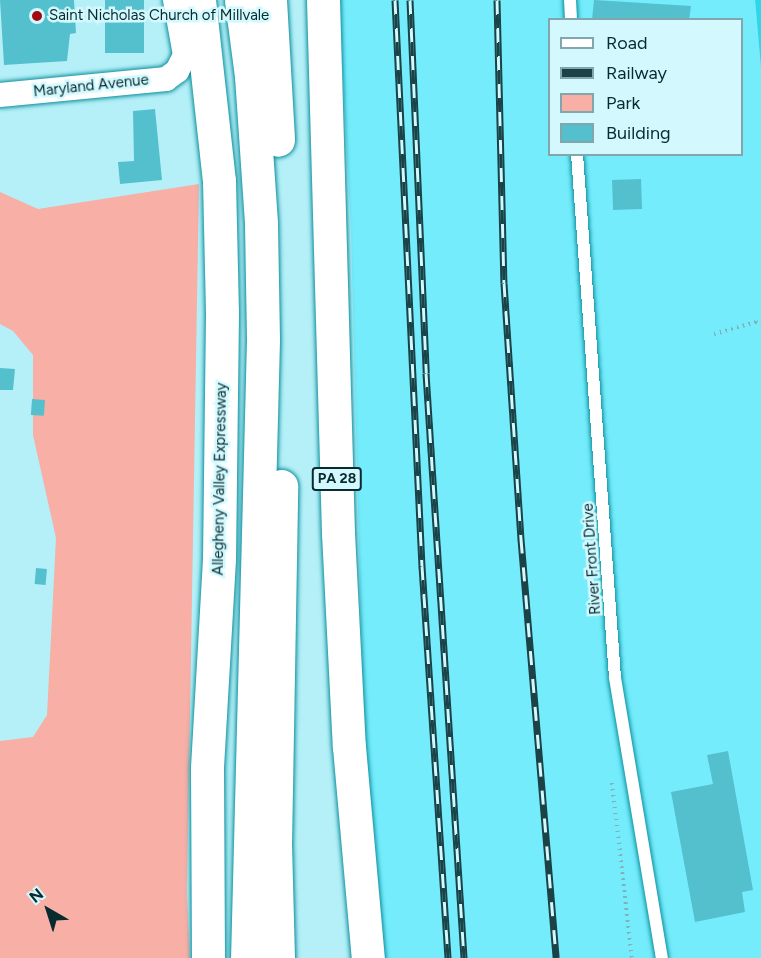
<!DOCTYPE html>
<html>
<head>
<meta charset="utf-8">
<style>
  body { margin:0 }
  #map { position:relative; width:761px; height:958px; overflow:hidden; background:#b5f0f8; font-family:Figtree,sans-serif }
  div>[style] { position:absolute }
  .built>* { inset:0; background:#74ecfc }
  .green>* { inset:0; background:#f7afa6 }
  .water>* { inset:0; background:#2cd7eb }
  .building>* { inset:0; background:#54c0ce; transform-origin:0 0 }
  .path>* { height:4px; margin-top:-2px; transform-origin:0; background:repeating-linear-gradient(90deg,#7eb2b9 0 1.5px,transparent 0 6px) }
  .roads { filter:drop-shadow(0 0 2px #0d909e) drop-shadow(0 0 2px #0d909e) }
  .lane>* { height:12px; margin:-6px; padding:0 6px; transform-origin:6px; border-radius:6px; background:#fff }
  .street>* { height:24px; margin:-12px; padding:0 12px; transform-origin:12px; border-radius:12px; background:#fff }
  .highway>* { height:33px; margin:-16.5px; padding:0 16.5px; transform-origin:16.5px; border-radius:16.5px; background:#fff }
  .rail>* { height:7px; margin-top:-3.5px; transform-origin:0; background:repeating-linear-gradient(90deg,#d3f9ff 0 14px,#1b4246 0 28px); box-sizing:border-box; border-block:2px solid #1b4246 }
  .dots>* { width:16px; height:16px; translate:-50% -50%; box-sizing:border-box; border:3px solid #d3f9ff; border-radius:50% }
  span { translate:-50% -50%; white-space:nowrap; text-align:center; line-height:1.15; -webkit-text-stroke:5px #d3f9ff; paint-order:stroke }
  .shield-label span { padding:2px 4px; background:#d3f9ff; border:2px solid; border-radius:4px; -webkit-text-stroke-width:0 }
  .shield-label { font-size:14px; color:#072b2f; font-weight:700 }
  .poi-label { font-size:15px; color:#072b2f }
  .left { translate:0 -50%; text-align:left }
  .street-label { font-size:15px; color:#072b2f }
  .legend { position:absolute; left:548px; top:18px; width:195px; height:138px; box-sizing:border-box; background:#d3f9ff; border:2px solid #81a7ac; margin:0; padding:8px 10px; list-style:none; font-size:18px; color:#072b2f }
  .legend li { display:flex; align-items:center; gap:12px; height:30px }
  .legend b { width:30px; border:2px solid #81a7ac }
  .north { position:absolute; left:18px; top:880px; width:60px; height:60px; -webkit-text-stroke:4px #d3f9ff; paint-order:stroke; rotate:321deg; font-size:16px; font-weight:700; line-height:24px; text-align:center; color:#072b2f }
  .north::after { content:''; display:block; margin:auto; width:21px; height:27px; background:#072b2f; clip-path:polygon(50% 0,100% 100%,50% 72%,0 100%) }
</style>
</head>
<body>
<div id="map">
  <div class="built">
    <i style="clip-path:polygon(evenodd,339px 0,755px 0,761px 68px,761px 958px,382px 958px,363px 704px,351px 230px,339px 0,550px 20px,742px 20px,742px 154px,550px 154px,550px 20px)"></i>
  </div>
  <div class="green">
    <i style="clip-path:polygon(199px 184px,187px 892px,190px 958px,0 958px,0 741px,33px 737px,47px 715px,56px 538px,33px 435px,33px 355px,13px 331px,0 324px,0 192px,38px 209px)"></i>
  </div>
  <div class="water">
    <i style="clip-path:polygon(755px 0,761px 0,761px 68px)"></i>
  </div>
  <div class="building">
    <i style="clip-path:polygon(0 0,74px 0,76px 33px,70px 34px,67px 61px,4px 65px)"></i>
    <i style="left:105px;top:0;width:39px;height:53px"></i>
    <i style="clip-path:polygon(594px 0,691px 6px,689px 20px,592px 20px)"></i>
    <i style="clip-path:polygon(155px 109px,162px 180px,120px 184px,118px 162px,134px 161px,133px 111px)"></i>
    <i style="left:641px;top:179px;width:30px;height:29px;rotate:88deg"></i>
    <i style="clip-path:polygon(0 368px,15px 369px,13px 390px,0 390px)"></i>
    <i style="left:32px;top:399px;width:13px;height:16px;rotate:4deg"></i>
    <i style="left:36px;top:568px;width:11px;height:16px;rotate:5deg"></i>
    <i style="clip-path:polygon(728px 751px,753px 890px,742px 892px,745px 912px,695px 922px,671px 792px,713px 784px,707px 755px)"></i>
  </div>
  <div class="path">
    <i style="left:714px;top:334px;width:44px;rotate:-15.9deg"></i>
    <i style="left:756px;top:322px;width:6px;rotate:31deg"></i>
    <i style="left:612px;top:783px;width:176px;rotate:83.5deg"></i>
  </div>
  <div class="roads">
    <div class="lane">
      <i style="left:570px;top:0;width:20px;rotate:87deg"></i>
      <i style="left:577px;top:154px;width:525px;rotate:85.85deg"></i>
      <i style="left:615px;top:678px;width:284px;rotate:80.5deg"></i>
    </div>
    <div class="street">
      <i style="left:0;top:95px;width:167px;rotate:-5.5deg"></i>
      <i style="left:166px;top:79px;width:14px;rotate:-36deg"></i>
      <i style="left:177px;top:71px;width:18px;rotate:-63deg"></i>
      <i style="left:185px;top:55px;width:56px;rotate:-100.3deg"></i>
    </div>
    <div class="highway">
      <i style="left:199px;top:0;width:182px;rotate:83.7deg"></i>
      <i style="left:219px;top:181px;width:133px;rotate:88.7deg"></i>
      <i style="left:222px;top:314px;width:245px;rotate:90.7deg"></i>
      <i style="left:219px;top:559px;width:210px;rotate:93.3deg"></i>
      <i style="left:207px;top:769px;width:189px;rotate:89.7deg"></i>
      <i style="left:241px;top:0;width:77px;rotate:82.5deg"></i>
      <i style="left:251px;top:76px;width:148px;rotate:86.1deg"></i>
      <i style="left:261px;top:224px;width:116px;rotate:89deg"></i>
      <i style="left:263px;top:340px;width:618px;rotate:91.48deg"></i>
      <i style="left:270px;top:0;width:140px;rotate:86.7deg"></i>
      <i style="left:323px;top:0;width:533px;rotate:88.39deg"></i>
      <i style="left:338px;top:533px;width:214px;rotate:87.1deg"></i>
      <i style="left:349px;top:747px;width:212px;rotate:84.9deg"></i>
      <i style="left:278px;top:958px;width:112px;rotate:-91.5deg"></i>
      <i style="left:275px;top:846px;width:360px;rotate:-89deg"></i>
    </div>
  </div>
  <div class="rail">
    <i style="left:395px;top:0;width:567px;rotate:87.27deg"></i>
    <i style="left:422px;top:566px;width:393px;rotate:86.2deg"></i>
    <i style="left:410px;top:0;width:373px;rotate:87.5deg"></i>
    <i style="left:426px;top:373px;width:586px;rotate:86.28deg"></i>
    <i style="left:497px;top:0;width:283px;rotate:88.6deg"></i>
    <i style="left:504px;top:283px;width:257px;rotate:86.2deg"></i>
    <i style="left:521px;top:539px;width:420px;rotate:85.2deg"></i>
  </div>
  <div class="dots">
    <i style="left:37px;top:16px;background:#a30811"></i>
  </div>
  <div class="shield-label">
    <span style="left:337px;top:479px">PA 28</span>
  </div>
  <div class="poi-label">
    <span class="left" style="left:49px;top:16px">Saint Nicholas Church of Millvale</span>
  </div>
  <div class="street-label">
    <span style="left:91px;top:86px;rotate:-6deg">Maryland Avenue</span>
    <span style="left:220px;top:479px;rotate:-89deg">Allegheny Valley Expressway</span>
    <span style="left:592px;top:559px;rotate:-94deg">River Front Drive</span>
  </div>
  <ul class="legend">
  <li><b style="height:8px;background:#fff"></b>Road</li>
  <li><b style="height:8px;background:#1b4246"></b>Railway</li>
  <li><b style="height:16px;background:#f7afa6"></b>Park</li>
  <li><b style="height:16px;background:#54c0ce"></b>Building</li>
  </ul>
  <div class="north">N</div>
</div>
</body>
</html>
